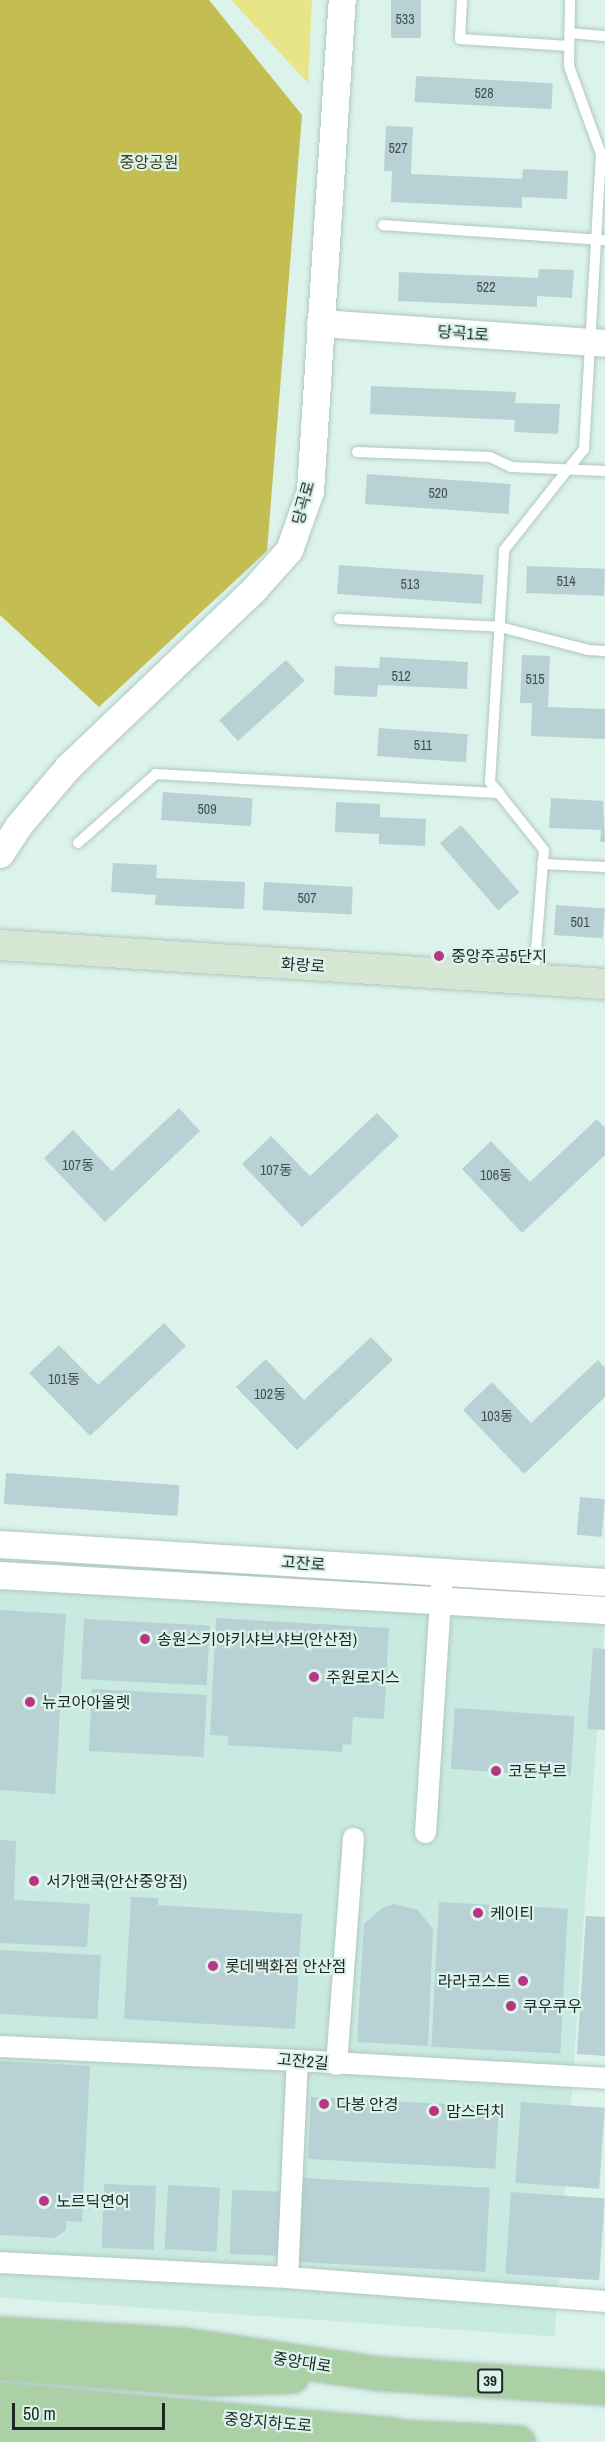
<!DOCTYPE html>
<html>
<head>
<meta charset="utf-8">
<style>
  body { margin:0 }
  #map { position:relative; width:605px; height:2442px; overflow:hidden; background:#dcf3ec; font-family:"Archivo Narrow","Noto Sans KR",sans-serif }
  div>[style] { position:absolute }
  .built>* { inset:0; background:#c9eae0; transform-origin:0 0 }
  .green>* { inset:0; background:#e8e488 }
  .forest>* { inset:0; background:#c4be52 }
  .building>* { inset:0; background:#b8d1d5; transform-origin:0 0 }
  .roads { filter:drop-shadow(0 0 2px #b1c8c1) drop-shadow(0 0 2px #b1c8c1) }
  .service>* { height:10px; margin:-5px; padding:0 5px; transform-origin:5px; border-radius:5px; background:#fff }
  .minor>* { height:21px; margin:-10.5px; padding:0 10.5px; transform-origin:10.5px; border-radius:10.5px; background:#fff }
  .tertiary>* { height:27px; margin:-13.5px; padding:0 13.5px; transform-origin:13.5px; border-radius:13.5px; background:#fff }
  .secondary>* { height:30px; margin:-15px; padding:0 15px; transform-origin:15px; border-radius:15px; background:#d5e7d2 }
  .primary>* { height:33px; margin:-16.5px; padding:0 16.5px; transform-origin:16.5px; border-radius:16.5px; background:#acd0a5 }
  .dots>* { width:16px; height:16px; translate:-50% -50%; box-sizing:border-box; border:3px solid #dcf3ec; border-radius:50% }
  span { translate:-50% -50%; white-space:nowrap; text-align:center; line-height:1.15; -webkit-text-stroke:4.5px #dcf3ec; paint-order:stroke }
  .number-label { font-size:14px; color:#435050 }
  .number-label span { -webkit-text-stroke-width:0 }
  .shield-label span { padding:2px 4px; background:#dcf3ec; border:2px solid; border-radius:4px; -webkit-text-stroke-width:0 }
  .shield-label { font-size:15px; color:#1c2523; font-weight:700 }
  .park-label { font-size:16px; color:#3f3c0f }
  .street-label { font-size:16px; color:#1c2523 }
  .poi-label { font-size:16px; color:#1c2523 }
  .left { translate:0 -50%; text-align:left }
  .right { translate:-100% -50%; text-align:right }
  .scale { position:absolute; left:12px; top:2403px; width:153px; height:27px; box-sizing:border-box; border:3px solid #1c2523; border-top:0; padding-left:8px; font-size:18px; line-height:21px; white-space:nowrap; color:#1c2523; -webkit-text-stroke:4px #dcf3ec; paint-order:stroke }
</style>
</head>
<body>
<div id="map">
  <div class="built">
    <i style="left:0;top:1582px;width:606px;height:714px;rotate:4deg"></i>
  </div>
  <div class="green">
    <i style="clip-path:polygon(231px 0,312px 0,308px 83px)"></i>
  </div>
  <div class="forest">
    <i style="clip-path:polygon(0 0,209px 0,302px 115px,267px 551px,99px 707px,0 615px)"></i>
  </div>
  <div class="building">
    <i style="left:391px;top:0;width:30px;height:38px"></i>
    <i style="left:416px;top:76px;width:137px;height:26px;rotate:3deg"></i>
    <i style="clip-path:polygon(386px 126px,413px 127px,411px 174px,522px 179px,523px 169px,568px 171px,567px 199px,522px 197px,522px 208px,391px 202px,392px 171px,384px 171px)"></i>
    <i style="clip-path:polygon(539px 269px,574px 270px,572px 298px,537px 296px,537px 307px,398px 301px,399px 272px,538px 278px)"></i>
    <i style="clip-path:polygon(371px 386px,516px 392px,515px 403px,560px 404px,558px 434px,514px 432px,515px 420px,370px 414px)"></i>
    <i style="left:367px;top:474px;width:144px;height:30px;rotate:4deg"></i>
    <i style="left:339px;top:565px;width:145px;height:29px;rotate:4deg"></i>
    <i style="left:527px;top:566px;width:78px;height:27px;rotate:2deg"></i>
    <i style="clip-path:polygon(522px 655px,550px 656px,548px 707px,605px 709px,605px 739px,531px 736px,532px 703px,520px 703px)"></i>
    <i style="clip-path:polygon(380px 657px,468px 662px,467px 689px,378px 685px,377px 697px,334px 695px,335px 666px,379px 668px)"></i>
    <i style="left:286px;top:660px;width:28px;height:90px;rotate:48deg"></i>
    <i style="left:379px;top:728px;width:89px;height:28px;rotate:4deg"></i>
    <i style="left:163px;top:792px;width:90px;height:28px;rotate:4deg"></i>
    <i style="clip-path:polygon(551px 798px,603px 801px,605px 842px,600px 842px,601px 830px,549px 828px)"></i>
    <i style="clip-path:polygon(336px 802px,380px 804px,380px 817px,426px 819px,425px 846px,379px 844px,379px 834px,335px 832px)"></i>
    <i style="left:461px;top:825px;width:89px;height:28px;rotate:49deg"></i>
    <i style="clip-path:polygon(113px 863px,157px 865px,156px 878px,245px 882px,244px 909px,155px 905px,156px 895px,111px 892px)"></i>
    <i style="left:264px;top:882px;width:89px;height:28px;rotate:3deg"></i>
    <i style="left:556px;top:905px;width:49px;height:30px;rotate:4deg"></i>
    <i style="clip-path:polygon(179px 1108px,200px 1131px,105px 1222px,44px 1158px,73px 1130px,112px 1171px)"></i>
    <i style="clip-path:polygon(377px 1113px,399px 1136px,302px 1227px,242px 1164px,271px 1136px,310px 1176px)"></i>
    <i style="clip-path:polygon(597px 1119px,605px 1128px,605px 1155px,522px 1233px,462px 1169px,491px 1141px,530px 1182px)"></i>
    <i style="clip-path:polygon(164px 1323px,186px 1346px,90px 1436px,29px 1373px,59px 1345px,98px 1385px)"></i>
    <i style="clip-path:polygon(371px 1337px,393px 1360px,297px 1450px,236px 1387px,266px 1359px,304px 1400px)"></i>
    <i style="clip-path:polygon(598px 1360px,605px 1368px,605px 1397px,524px 1474px,463px 1410px,492px 1382px,531px 1423px)"></i>
    <i style="left:6px;top:1473px;width:174px;height:31px;rotate:4deg"></i>
    <i style="left:580px;top:1497px;width:25px;height:38px;rotate:5deg"></i>
    <i style="clip-path:polygon(0 1610px,66px 1614px,55px 1794px,0 1790px)"></i>
    <i style="clip-path:polygon(216px 1618px,389px 1628px,384px 1719px,353px 1717px,351px 1745px,343px 1744px,342px 1752px,228px 1745px,228px 1736px,210px 1735px)"></i>
    <i style="left:84px;top:1619px;width:126px;height:60px;rotate:3deg"></i>
    <i style="clip-path:polygon(593px 1648px,605px 1649px,605px 1730px,587px 1729px)"></i>
    <i style="left:92px;top:1689px;width:115px;height:62px;rotate:3deg"></i>
    <i style="left:455px;top:1708px;width:120px;height:61px;rotate:4deg"></i>
    <i style="clip-path:polygon(0 1840px,16px 1841px,14px 1900px,90px 1904px,87px 1947px,0 1943px)"></i>
    <i style="clip-path:polygon(131px 1897px,158px 1898px,158px 1905px,302px 1914px,295px 2029px,124px 2019px)"></i>
    <i style="left:439px;top:1902px;width:129px;height:145px;rotate:3deg"></i>
    <i style="clip-path:polygon(394px 1904px,418px 1910px,433px 1929px,428px 2046px,357px 2042px,364px 1924px,382px 1908px)"></i>
    <i style="clip-path:polygon(586px 1916px,605px 1917px,605px 2056px,577px 2054px)"></i>
    <i style="left:0;top:1950px;width:101px;height:64px;rotate:3deg"></i>
    <i style="clip-path:polygon(0 2061px,90px 2066px,82px 2222px,66px 2221px,66px 2230px,55px 2238px,0 2235px)"></i>
    <i style="left:311px;top:2097px;width:188px;height:62px;rotate:3deg"></i>
    <i style="left:521px;top:2102px;width:84px;height:81px;rotate:4deg"></i>
    <i style="left:303px;top:2178px;width:187px;height:84px;rotate:3deg"></i>
    <i style="left:104px;top:2184px;width:52px;height:64px;rotate:2deg"></i>
    <i style="left:168px;top:2185px;width:52px;height:64px;rotate:3deg"></i>
    <i style="left:232px;top:2190px;width:52px;height:64px;rotate:2deg"></i>
    <i style="left:511px;top:2192px;width:94px;height:82px;rotate:4deg"></i>
  </div>
  <div class="roads">
    <div class="service">
      <i style="left:462px;top:0;width:39px;rotate:93deg"></i>
      <i style="left:460px;top:39px;width:109px;rotate:3.7deg"></i>
      <i style="left:569px;top:33px;width:36px;rotate:5deg"></i>
      <i style="left:383px;top:225px;width:223px;rotate:3.9deg"></i>
      <i style="left:357px;top:452px;width:133px;rotate:2.2deg"></i>
      <i style="left:490px;top:457px;width:23px;rotate:25deg"></i>
      <i style="left:511px;top:467px;width:94px;rotate:2.4deg"></i>
      <i style="left:339px;top:619px;width:161px;rotate:2.8deg"></i>
      <i style="left:500px;top:627px;width:91px;rotate:14.6deg"></i>
      <i style="left:588px;top:650px;width:17px;rotate:3deg"></i>
      <i style="left:78px;top:843px;width:104px;rotate:-41.5deg"></i>
      <i style="left:156px;top:774px;width:344px;rotate:3.2deg"></i>
      <i style="left:542px;top:864px;width:63px;rotate:2.7deg"></i>
      <i style="left:534px;top:976px;width:126px;rotate:-85.5deg"></i>
      <i style="left:544px;top:850px;width:87px;rotate:-128.5deg"></i>
      <i style="left:490px;top:782px;width:232px;rotate:-86.5deg"></i>
      <i style="left:504px;top:550px;width:129px;rotate:-51.6deg"></i>
      <i style="left:584px;top:449px;width:295px;rotate:-86.7deg"></i>
      <i style="left:601px;top:154px;width:94px;rotate:-110deg"></i>
      <i style="left:569px;top:66px;width:66px;rotate:-89.1deg"></i>
    </div>
    <div class="minor">
      <i style="left:425px;top:1832px;width:262px;rotate:-86.3deg"></i>
      <i style="left:0;top:2046px;width:297px;rotate:2.7deg"></i>
      <i style="left:297px;top:2060px;width:309px;rotate:3.3deg"></i>
      <i style="left:336px;top:2064px;width:227px;rotate:-85.7deg"></i>
      <i style="left:0;top:2262px;width:287px;rotate:3deg"></i>
      <i style="left:287px;top:2277px;width:319px;rotate:4.3deg"></i>
      <i style="left:287px;top:2277px;width:217px;rotate:-87.4deg"></i>
    </div>
    <div class="tertiary">
      <i style="left:320px;top:323px;width:286px;rotate:4deg"></i>
      <i style="left:0;top:854px;width:33px;rotate:-57deg"></i>
      <i style="left:18px;top:826px;width:77px;rotate:-49.7deg"></i>
      <i style="left:68px;top:767px;width:259px;rotate:-43.7deg"></i>
      <i style="left:255px;top:588px;width:51px;rotate:-48.2deg"></i>
      <i style="left:289px;top:550px;width:63px;rotate:-70.4deg"></i>
      <i style="left:310px;top:491px;width:492px;rotate:-86.3deg"></i>
      <i style="left:0;top:1544px;width:606px;rotate:3.59deg"></i>
      <i style="left:0;top:1575px;width:606px;rotate:3.31deg"></i>
    </div>
    <div class="secondary">
      <i style="left:0;top:945px;width:606px;rotate:3.69deg"></i>
    </div>
    <div class="primary">
      <i style="left:0;top:2333px;width:182px;rotate:3.5deg"></i>
      <i style="left:182px;top:2344px;width:195px;rotate:8.5deg"></i>
      <i style="left:375px;top:2373px;width:230px;rotate:3.7deg"></i>
      <i style="left:0;top:2363px;width:208px;rotate:4.4deg"></i>
      <i style="left:207px;top:2379px;width:85px;rotate:-2deg"></i>
      <i style="left:0;top:2399px;width:395px;rotate:5.1deg"></i>
      <i style="left:0;top:2427px;width:205px;rotate:4.2deg"></i>
      <i style="left:371px;top:2435px;width:147px;rotate:2.7deg"></i>
      <i style="left:208px;top:2442px;width:64px;rotate:-2.7deg"></i>
    </div>
  </div>
  <div class="dots">
    <i style="left:439px;top:956px;background:#b63682"></i>
    <i style="left:145px;top:1639px;background:#b63682"></i>
    <i style="left:314px;top:1677px;background:#b63682"></i>
    <i style="left:30px;top:1702px;background:#b63682"></i>
    <i style="left:496px;top:1771px;background:#b63682"></i>
    <i style="left:34px;top:1881px;background:#b63682"></i>
    <i style="left:478px;top:1913px;background:#b63682"></i>
    <i style="left:213px;top:1966px;background:#b63682"></i>
    <i style="left:523px;top:1981px;background:#b63682"></i>
    <i style="left:511px;top:2006px;background:#b63682"></i>
    <i style="left:324px;top:2104px;background:#b63682"></i>
    <i style="left:434px;top:2111px;background:#b63682"></i>
    <i style="left:44px;top:2201px;background:#b63682"></i>
  </div>
  <div class="number-label">
    <span style="left:405px;top:19px">533</span>
    <span style="left:484px;top:93px">528</span>
    <span style="left:398px;top:148px">527</span>
    <span style="left:486px;top:287px">522</span>
    <span style="left:438px;top:493px">520</span>
    <span style="left:566px;top:581px">514</span>
    <span style="left:410px;top:584px">513</span>
    <span style="left:401px;top:676px">512</span>
    <span style="left:535px;top:679px">515</span>
    <span style="left:423px;top:745px">511</span>
    <span style="left:207px;top:809px">509</span>
    <span style="left:307px;top:898px">507</span>
    <span style="left:580px;top:922px">501</span>
    <span style="left:78px;top:1165px">107동</span>
    <span style="left:276px;top:1170px">107동</span>
    <span style="left:496px;top:1175px">106동</span>
    <span style="left:64px;top:1379px">101동</span>
    <span style="left:270px;top:1394px">102동</span>
    <span style="left:497px;top:1416px">103동</span>
  </div>
  <div class="shield-label">
    <span style="left:490px;top:2381px">39</span>
  </div>
  <div class="park-label">
    <span style="left:149px;top:162px">중앙공원</span>
  </div>
  <div class="street-label">
    <span style="left:463px;top:333px;rotate:4deg">당곡1로</span>
    <span style="left:303px;top:503px;rotate:-75deg">당곡로</span>
    <span style="left:303px;top:965px;rotate:4deg">화랑로</span>
    <span style="left:303px;top:1563px;rotate:4deg">고잔로</span>
    <span style="left:303px;top:2061px;rotate:5deg">고잔2길</span>
    <span style="left:302px;top:2362px;rotate:9deg">중앙대로</span>
    <span style="left:268px;top:2422px;rotate:5deg">중앙지하도로</span>
  </div>
  <div class="poi-label">
    <span class="left" style="left:451px;top:956px">중앙주공5단지</span>
    <span class="left" style="left:157px;top:1639px">송원스키야키샤브샤브(안산점)</span>
    <span class="left" style="left:326px;top:1677px">주원로지스</span>
    <span class="left" style="left:42px;top:1702px">뉴코아아울렛</span>
    <span class="left" style="left:508px;top:1771px">코돈부르</span>
    <span class="left" style="left:46px;top:1881px">서가앤쿡(안산중앙점)</span>
    <span class="left" style="left:490px;top:1913px">케이티</span>
    <span class="left" style="left:225px;top:1966px">롯데백화점 안산점</span>
    <span class="right" style="left:511px;top:1981px">라라코스트</span>
    <span class="left" style="left:523px;top:2006px">쿠우쿠우</span>
    <span class="left" style="left:336px;top:2104px">다봉 안경</span>
    <span class="left" style="left:446px;top:2111px">맘스터치</span>
    <span class="left" style="left:56px;top:2201px">노르딕연어</span>
  </div>
  <div class="scale">50 m</div>
</div>
</body>
</html>
